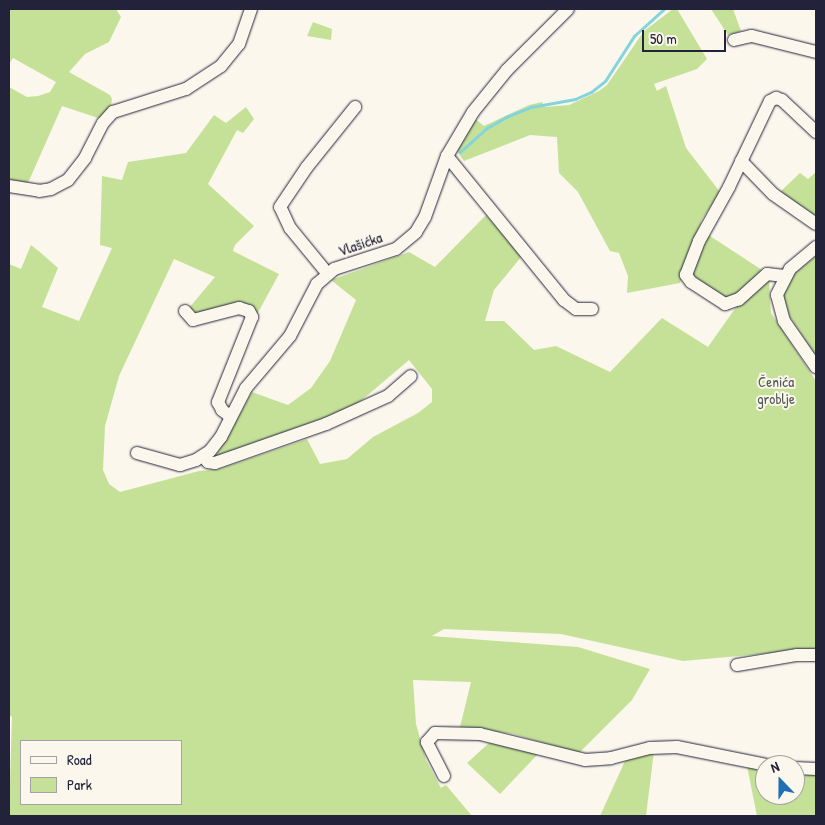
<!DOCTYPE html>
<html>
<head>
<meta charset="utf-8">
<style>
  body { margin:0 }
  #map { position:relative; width:825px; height:825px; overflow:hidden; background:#fbf7ec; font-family:"Patrick Hand",sans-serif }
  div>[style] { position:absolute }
  .green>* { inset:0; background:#c5e198 }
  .stream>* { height:3px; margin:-1.5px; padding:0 1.5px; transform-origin:1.5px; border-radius:1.5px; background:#83d4dd }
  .roads { filter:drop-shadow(0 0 1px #22223b) drop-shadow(0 0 1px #22223b) }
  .minor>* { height:12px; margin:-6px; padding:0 6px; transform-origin:6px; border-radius:6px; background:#fbf7ec }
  span { translate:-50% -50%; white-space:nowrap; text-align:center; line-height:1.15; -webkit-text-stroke:4px #fbf7ec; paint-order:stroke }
  .street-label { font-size:15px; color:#22223b }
  .park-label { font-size:15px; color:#535b57 }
  .frame { position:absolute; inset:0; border:10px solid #22223b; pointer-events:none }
  .legend { position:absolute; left:20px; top:740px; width:162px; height:65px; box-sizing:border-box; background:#fbf7ec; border:1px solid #a4a2a5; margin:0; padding:6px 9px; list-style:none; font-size:15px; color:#22223b }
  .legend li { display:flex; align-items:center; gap:10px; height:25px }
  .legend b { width:25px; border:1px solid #a4a2a5 }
  .north { position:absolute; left:755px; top:755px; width:50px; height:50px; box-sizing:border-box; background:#fbf7ec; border:1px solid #a4a2a5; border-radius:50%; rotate:338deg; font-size:14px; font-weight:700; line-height:20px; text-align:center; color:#22223b }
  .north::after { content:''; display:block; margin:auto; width:18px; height:22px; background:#1f6fb2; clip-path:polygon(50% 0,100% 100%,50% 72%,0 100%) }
  .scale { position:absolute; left:642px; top:30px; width:84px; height:22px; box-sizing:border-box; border:2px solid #22223b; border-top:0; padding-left:6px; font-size:15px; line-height:18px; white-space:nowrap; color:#22223b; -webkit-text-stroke:4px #fbf7ec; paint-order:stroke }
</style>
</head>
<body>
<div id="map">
  <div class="green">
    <i style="clip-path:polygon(9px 9px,116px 9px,121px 17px,109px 42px,85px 54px,69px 72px,110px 95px,112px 99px,110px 111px,101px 119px,62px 106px,28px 183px,9px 181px,9px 87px,27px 97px,38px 96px,50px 92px,56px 82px,13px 58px,9px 64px)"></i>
    <i style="clip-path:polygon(673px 9px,677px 9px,707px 59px,697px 69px,654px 84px,657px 91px,666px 86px,686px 148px,720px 192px,702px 219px,680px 283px,627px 293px,628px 276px,619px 253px,610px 251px,578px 192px,559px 173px,557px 137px,530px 135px,464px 161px,456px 150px,474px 118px,484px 126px,529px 105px,542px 102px,545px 107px,569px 105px,599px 91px,607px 85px,644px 31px)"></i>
    <i style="clip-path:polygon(711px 9px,733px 9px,741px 31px,728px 35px)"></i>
    <i style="clip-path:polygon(313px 22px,332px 29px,331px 40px,307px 36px)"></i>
    <i style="clip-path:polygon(evenodd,246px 107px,254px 119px,243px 133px,237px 130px,208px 184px,254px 226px,235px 245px,233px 251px,279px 274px,255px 318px,253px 310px,198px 314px,189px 308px,215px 277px,174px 259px,119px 376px,105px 426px,103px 470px,109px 484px,120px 492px,199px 471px,220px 469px,307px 439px,320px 464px,347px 459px,373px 437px,418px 413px,432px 402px,432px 389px,409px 360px,356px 405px,325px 421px,216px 456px,252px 392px,288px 405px,311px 388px,330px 361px,356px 300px,331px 280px,409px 252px,435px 267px,486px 215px,522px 256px,494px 290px,485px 321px,504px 321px,534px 350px,556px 346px,610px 372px,662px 318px,708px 347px,739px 303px,769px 280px,771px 313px,816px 381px,816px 649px,683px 661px,561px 634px,444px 629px,432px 636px,578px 647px,650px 669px,632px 700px,579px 753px,513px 734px,460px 727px,471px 682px,413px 680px,416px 724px,426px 760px,441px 788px,446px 785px,472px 816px,9px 816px,12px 717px,9px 715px,9px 264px,21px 269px,31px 245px,41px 253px,58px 268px,42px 307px,79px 321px,112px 248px,100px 245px,102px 176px,122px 180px,128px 162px,186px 153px,214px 115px,226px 123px,246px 107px,21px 741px,181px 741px,181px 804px,21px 804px,21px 741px)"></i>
    <i style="clip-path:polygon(816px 172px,816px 218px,780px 192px,800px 173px,808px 179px)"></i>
    <i style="clip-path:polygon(707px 234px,762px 270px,739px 293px,727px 299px,694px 279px,692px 275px)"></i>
    <i style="clip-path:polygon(816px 256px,816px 356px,788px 314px,783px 299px,784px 287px,790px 277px)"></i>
    <i style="clip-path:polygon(489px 743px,539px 753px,500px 794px,467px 763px)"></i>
    <i style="clip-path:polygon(654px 751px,646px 816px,600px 816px,625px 761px)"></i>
    <i style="clip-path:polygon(747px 766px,765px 769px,765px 795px,795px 795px,795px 775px,816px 774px,816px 816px,757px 816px)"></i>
  </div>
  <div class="stream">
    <i style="left:460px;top:152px;width:36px;rotate:-42deg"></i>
    <i style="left:487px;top:128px;width:22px;rotate:-30deg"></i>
    <i style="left:506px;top:117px;width:27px;rotate:-22deg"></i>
    <i style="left:531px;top:107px;width:45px;rotate:-10.3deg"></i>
    <i style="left:575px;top:99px;width:17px;rotate:-24deg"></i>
    <i style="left:591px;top:92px;width:18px;rotate:-38deg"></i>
    <i style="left:605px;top:81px;width:54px;rotate:-57.2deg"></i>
    <i style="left:634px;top:36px;width:40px;rotate:-42deg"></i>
  </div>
  <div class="roads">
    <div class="minor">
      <i style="left:734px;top:40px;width:18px;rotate:-13deg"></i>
      <i style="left:752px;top:36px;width:66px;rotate:14deg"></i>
      <i style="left:447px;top:156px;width:186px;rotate:50.9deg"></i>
      <i style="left:564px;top:300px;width:15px;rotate:37deg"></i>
      <i style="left:576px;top:309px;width:16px"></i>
      <i style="left:741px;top:161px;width:46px;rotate:45.9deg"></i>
      <i style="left:773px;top:194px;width:52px;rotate:34.9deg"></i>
      <i style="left:9px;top:186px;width:30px;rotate:9deg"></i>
      <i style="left:39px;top:191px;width:12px;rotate:-9deg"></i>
      <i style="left:51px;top:189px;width:19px;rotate:-28deg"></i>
      <i style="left:68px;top:180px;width:28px;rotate:-52deg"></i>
      <i style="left:85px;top:158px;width:39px;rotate:-63deg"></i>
      <i style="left:103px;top:123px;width:15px;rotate:-48deg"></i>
      <i style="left:113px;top:112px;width:77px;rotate:-17.5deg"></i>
      <i style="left:186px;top:89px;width:42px;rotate:-33.3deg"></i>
      <i style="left:221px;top:66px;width:28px;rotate:-51deg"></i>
      <i style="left:239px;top:44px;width:37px;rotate:-71deg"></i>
      <i style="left:816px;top:247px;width:34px;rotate:140deg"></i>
      <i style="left:790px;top:269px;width:29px;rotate:117deg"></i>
      <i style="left:777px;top:295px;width:27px;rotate:75deg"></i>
      <i style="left:784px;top:321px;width:56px;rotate:55.2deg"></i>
      <i style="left:327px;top:273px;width:58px;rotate:-129.4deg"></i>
      <i style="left:290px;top:228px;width:23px;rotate:-115deg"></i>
      <i style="left:280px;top:207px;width:48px;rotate:-56deg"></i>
      <i style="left:307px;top:167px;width:77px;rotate:-51.3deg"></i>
      <i style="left:784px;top:276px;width:17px;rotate:-173deg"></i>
      <i style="left:767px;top:274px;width:38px;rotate:138deg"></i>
      <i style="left:739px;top:299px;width:15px;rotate:160deg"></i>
      <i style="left:725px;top:304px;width:40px;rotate:-147.1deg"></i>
      <i style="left:691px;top:282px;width:9px;rotate:-126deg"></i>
      <i style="left:686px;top:275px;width:36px;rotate:-69deg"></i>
      <i style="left:699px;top:241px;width:62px;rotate:-60.9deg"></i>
      <i style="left:729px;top:187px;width:95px;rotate:-64.5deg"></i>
      <i style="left:770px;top:101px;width:7px;rotate:-27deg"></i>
      <i style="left:776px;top:98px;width:6px;rotate:18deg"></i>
      <i style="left:782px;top:100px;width:47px;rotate:43.3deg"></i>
      <i style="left:185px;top:311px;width:12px;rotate:48deg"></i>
      <i style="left:193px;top:320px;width:48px;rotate:-14.6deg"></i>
      <i style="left:239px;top:308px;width:10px;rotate:17deg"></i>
      <i style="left:249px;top:311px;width:7px;rotate:63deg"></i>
      <i style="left:252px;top:317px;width:92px;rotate:111.8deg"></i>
      <i style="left:218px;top:402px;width:9px;rotate:63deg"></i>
      <i style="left:222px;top:410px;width:11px;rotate:38deg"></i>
      <i style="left:137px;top:453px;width:45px;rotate:15.6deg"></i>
      <i style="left:180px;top:465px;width:17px;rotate:-17deg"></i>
      <i style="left:196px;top:460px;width:17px;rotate:-33deg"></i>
      <i style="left:210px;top:451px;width:18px;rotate:-52deg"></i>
      <i style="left:221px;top:437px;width:55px;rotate:-63deg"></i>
      <i style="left:246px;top:388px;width:68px;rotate:-49.8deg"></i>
      <i style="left:290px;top:336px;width:59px;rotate:-62.6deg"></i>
      <i style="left:317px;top:284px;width:23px;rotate:-41deg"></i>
      <i style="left:334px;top:269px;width:65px;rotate:-17.9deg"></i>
      <i style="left:396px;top:249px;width:26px;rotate:-40deg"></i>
      <i style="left:416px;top:232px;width:17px;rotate:-59deg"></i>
      <i style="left:425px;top:217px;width:65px;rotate:-70.2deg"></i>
      <i style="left:447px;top:156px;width:51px;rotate:-59.4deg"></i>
      <i style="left:473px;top:112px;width:54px;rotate:-51deg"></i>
      <i style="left:507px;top:70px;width:86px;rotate:-45deg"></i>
      <i style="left:203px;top:456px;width:8px;rotate:50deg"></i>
      <i style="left:208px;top:462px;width:7px;rotate:8deg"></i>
      <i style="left:215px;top:463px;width:118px;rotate:-19.4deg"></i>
      <i style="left:326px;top:424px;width:68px;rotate:-24.3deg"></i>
      <i style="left:388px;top:396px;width:30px;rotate:-41deg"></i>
      <i style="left:737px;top:665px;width:61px;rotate:-9.5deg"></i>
      <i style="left:797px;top:655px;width:19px"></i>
      <i style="left:795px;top:768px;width:21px;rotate:3deg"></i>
      <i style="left:444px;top:776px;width:38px;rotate:-117deg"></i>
      <i style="left:427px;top:742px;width:12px;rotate:-48deg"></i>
      <i style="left:435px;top:733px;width:45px;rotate:1.3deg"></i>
      <i style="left:480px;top:734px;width:108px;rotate:13.9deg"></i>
      <i style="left:585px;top:760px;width:26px;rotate:-4deg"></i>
      <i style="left:611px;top:758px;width:40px;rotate:-14.4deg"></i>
      <i style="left:650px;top:748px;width:27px;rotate:-2deg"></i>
      <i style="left:677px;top:747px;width:92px;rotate:11.3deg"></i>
    </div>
  </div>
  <div class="street-label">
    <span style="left:360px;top:244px;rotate:-19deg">Vlašićka</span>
  </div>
  <div class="park-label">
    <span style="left:776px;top:390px">Čenića<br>groblje</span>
  </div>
  <div class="frame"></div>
  <ul class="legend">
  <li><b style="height:6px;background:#fbf7ec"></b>Road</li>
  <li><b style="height:14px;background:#c5e198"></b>Park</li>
  </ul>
  <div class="north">N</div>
  <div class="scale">50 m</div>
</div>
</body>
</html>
